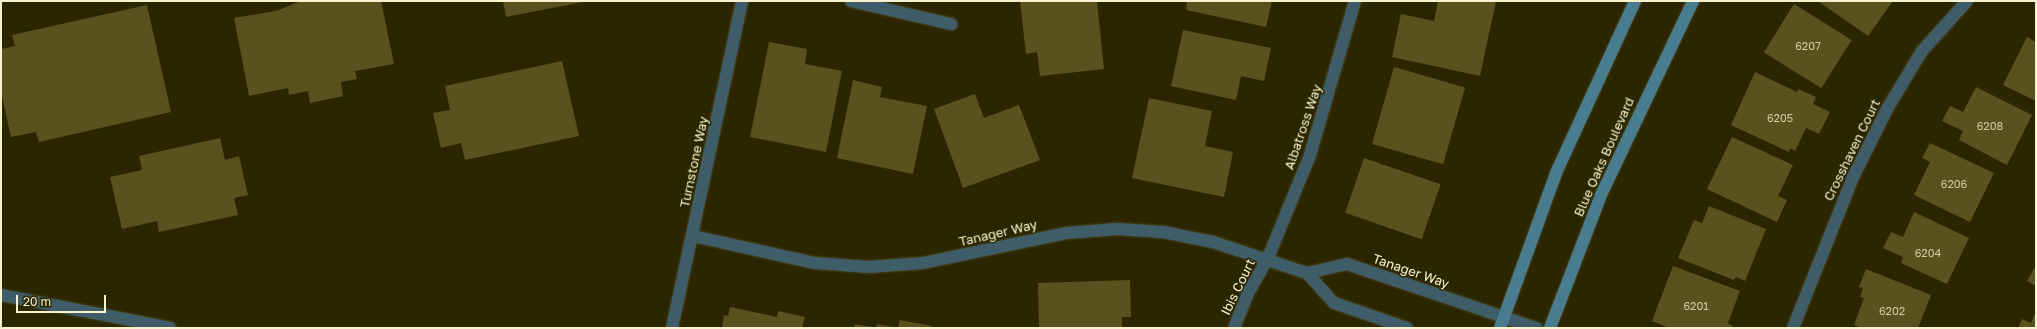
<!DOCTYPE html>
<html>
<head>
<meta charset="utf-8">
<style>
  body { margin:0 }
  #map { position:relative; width:2037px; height:329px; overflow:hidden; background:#2b2600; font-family:"Golos Text",sans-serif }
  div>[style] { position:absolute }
  .building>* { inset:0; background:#59521e; transform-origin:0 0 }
  .roads { filter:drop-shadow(0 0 1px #48431d) drop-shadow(0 0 1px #48431d) }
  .street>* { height:12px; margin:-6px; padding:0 6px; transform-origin:6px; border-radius:6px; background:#3e5d69 }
  .secondary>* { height:12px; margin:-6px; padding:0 6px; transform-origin:6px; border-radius:6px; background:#487d8f }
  span { translate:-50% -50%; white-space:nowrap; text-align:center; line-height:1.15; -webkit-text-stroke:3px #2b2600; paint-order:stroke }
  .number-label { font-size:11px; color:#d0cba4 }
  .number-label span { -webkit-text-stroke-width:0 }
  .street-label { font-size:13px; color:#f7f3d0 }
  .frame { position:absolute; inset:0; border:2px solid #f7f3d0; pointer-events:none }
  .scale { position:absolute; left:16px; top:295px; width:90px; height:18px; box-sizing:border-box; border:2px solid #f7f3d0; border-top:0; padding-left:5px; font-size:12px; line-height:14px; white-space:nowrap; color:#f7f3d0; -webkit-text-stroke:3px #2b2600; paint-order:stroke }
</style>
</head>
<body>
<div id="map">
  <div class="building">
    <i style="clip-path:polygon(301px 1px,381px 1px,394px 64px,355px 71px,357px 79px,341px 82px,343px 96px,310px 103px,308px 91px,289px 95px,288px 88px,249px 96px,234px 18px,276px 11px)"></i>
    <i style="clip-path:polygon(503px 1px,583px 1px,583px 2px,506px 17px)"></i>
    <i style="clip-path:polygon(1020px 1px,1097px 1px,1104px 69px,1040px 76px,1037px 52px,1026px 54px)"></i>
    <i style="clip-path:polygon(1187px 1px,1272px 1px,1266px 27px,1186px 10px)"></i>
    <i style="clip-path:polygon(1438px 1px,1496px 1px,1480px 76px,1392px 57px,1401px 14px,1434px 21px)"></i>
    <i style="clip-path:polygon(1818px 1px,1893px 1px,1868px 36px)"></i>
    <i style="left:1794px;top:4px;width:68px;height:57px;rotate:32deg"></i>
    <i style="clip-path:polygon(147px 5px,171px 112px,39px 142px,36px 132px,11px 137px,1px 92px,1px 49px,15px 46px,12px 35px)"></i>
    <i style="clip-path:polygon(1183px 30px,1271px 48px,1264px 81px,1241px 76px,1236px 100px,1171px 86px)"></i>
    <i style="clip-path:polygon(2027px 37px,2036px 42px,2036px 101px,2003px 85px)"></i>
    <i style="clip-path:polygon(769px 42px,807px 49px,805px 64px,842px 71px,826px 152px,750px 137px)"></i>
    <i style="clip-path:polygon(562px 61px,579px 136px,465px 160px,461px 143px,441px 148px,433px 113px,450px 110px,445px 86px)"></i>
    <i style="left:1394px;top:67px;width:74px;height:80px;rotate:16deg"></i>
    <i style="clip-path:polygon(1755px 72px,1797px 92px,1798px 89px,1816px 97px,1813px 104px,1830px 112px,1819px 134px,1806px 128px,1795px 151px,1790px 148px,1789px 152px,1731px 125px)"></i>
    <i style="clip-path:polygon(853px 80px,882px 87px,880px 97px,927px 106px,913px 174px,837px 158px)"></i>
    <i style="clip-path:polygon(1976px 87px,2032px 115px,2007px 165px,1959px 140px,1963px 131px,1942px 121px,1950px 106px,1963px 112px)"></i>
    <i style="clip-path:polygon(975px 94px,984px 118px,1019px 105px,1040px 160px,963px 188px,934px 109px)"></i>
    <i style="clip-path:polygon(1149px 98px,1212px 111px,1205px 146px,1233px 152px,1224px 197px,1132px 178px)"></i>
    <i style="clip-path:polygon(1732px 137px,1793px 165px,1778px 196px,1787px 200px,1777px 222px,1707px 189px)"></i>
    <i style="clip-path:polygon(220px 138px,225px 160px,239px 156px,248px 195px,234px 198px,238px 215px,159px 232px,157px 221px,122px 229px,110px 177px,142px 170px,139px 156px)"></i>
    <i style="clip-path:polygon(1930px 143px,1994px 173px,1970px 222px,1914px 195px,1930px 162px,1922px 158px)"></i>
    <i style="left:1364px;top:158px;width:81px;height:58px;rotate:19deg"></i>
    <i style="clip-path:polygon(1709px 206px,1766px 229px,1745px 281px,1736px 277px,1734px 280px,1678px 258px,1694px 220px,1702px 223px)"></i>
    <i style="clip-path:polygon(1914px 212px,1969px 238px,1947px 284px,1901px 263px,1903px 257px,1883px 248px,1891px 232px,1903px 237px)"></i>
    <i style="clip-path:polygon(2036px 265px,2036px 286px,2027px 281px)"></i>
    <i style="clip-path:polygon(1673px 266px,1740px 291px,1728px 323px,1733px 326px,1732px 328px,1669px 328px,1652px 321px)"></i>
    <i style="clip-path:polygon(1866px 269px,1931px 295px,1918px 328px,1862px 328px,1854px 325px,1864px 298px,1860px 297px,1863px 288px,1859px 287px)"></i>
    <i style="clip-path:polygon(1130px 280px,1131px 317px,1122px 317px,1122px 328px,1039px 328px,1038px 283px)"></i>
    <i style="clip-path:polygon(730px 307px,777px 317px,778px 311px,805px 317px,802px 328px,722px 328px,724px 315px,728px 316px)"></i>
    <i style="clip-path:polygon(2036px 311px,2036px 328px,2018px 328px,2022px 319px,2031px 323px)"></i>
    <i style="clip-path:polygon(900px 320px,932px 326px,931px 328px,898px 328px)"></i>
    <i style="clip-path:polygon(855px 324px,872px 327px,872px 328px,854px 328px)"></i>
    <i style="clip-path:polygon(877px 324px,893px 327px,893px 328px,876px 328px)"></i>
  </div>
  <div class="roads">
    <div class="street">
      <i style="left:851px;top:1px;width:103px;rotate:13deg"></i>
      <i style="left:693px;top:236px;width:125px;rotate:12.5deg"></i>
      <i style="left:815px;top:263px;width:54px;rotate:4.2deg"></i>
      <i style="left:869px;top:267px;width:54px;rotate:-4.2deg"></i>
      <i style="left:923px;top:263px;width:147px;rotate:-11.8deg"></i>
      <i style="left:1067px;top:233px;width:50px;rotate:-4.6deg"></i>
      <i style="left:1117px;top:229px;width:46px;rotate:3.7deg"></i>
      <i style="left:1163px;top:232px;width:51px;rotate:11.3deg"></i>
      <i style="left:1213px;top:242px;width:99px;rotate:18.3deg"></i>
      <i style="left:1307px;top:273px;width:40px;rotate:48deg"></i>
      <i style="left:1334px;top:303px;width:77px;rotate:18.9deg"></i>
      <i style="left:1307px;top:273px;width:41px;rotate:-12.7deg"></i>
      <i style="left:1347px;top:264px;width:200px;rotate:18.7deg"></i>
      <i style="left:1px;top:295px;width:172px;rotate:11deg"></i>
      <i style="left:672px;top:328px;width:334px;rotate:-77.9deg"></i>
      <i style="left:1234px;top:328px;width:35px;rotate:-68deg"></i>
      <i style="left:1247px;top:295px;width:43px;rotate:-60.4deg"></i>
      <i style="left:1268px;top:258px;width:111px;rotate:-67.8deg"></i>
      <i style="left:1310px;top:155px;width:160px;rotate:-73.7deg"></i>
      <i style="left:1793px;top:328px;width:162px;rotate:-68.3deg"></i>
      <i style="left:1853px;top:177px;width:76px;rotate:-63.4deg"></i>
      <i style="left:1887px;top:109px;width:68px;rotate:-58.9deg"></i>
      <i style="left:1922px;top:51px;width:67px;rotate:-48deg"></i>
    </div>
    <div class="secondary">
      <i style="left:1500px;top:328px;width:165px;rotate:-70.1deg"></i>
      <i style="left:1556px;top:173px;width:189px;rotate:-65.3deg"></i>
      <i style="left:1550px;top:328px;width:142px;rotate:-69deg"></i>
      <i style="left:1601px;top:195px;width:215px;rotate:-64.6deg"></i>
    </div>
  </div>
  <div class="number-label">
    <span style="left:1808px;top:46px">6207</span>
    <span style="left:1780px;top:118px">6205</span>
    <span style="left:1990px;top:126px">6208</span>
    <span style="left:1954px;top:184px">6206</span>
    <span style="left:1928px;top:253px">6204</span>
    <span style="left:1696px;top:306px">6201</span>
    <span style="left:1892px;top:311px">6202</span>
  </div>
  <div class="street-label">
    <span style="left:1303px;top:127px;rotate:-71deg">Albatross Way</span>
    <span style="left:1852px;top:150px;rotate:-64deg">Crosshaven Court</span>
    <span style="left:1604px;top:157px;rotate:-66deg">Blue Oaks Boulevard</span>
    <span style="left:694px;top:162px;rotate:-78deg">Turnstone Way</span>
    <span style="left:998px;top:233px;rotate:-13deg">Tanager Way</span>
    <span style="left:1411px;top:271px;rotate:19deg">Tanager Way</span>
    <span style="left:1238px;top:287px;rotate:-64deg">Ibis Court</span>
  </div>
  <div class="frame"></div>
  <div class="scale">20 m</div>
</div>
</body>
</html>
